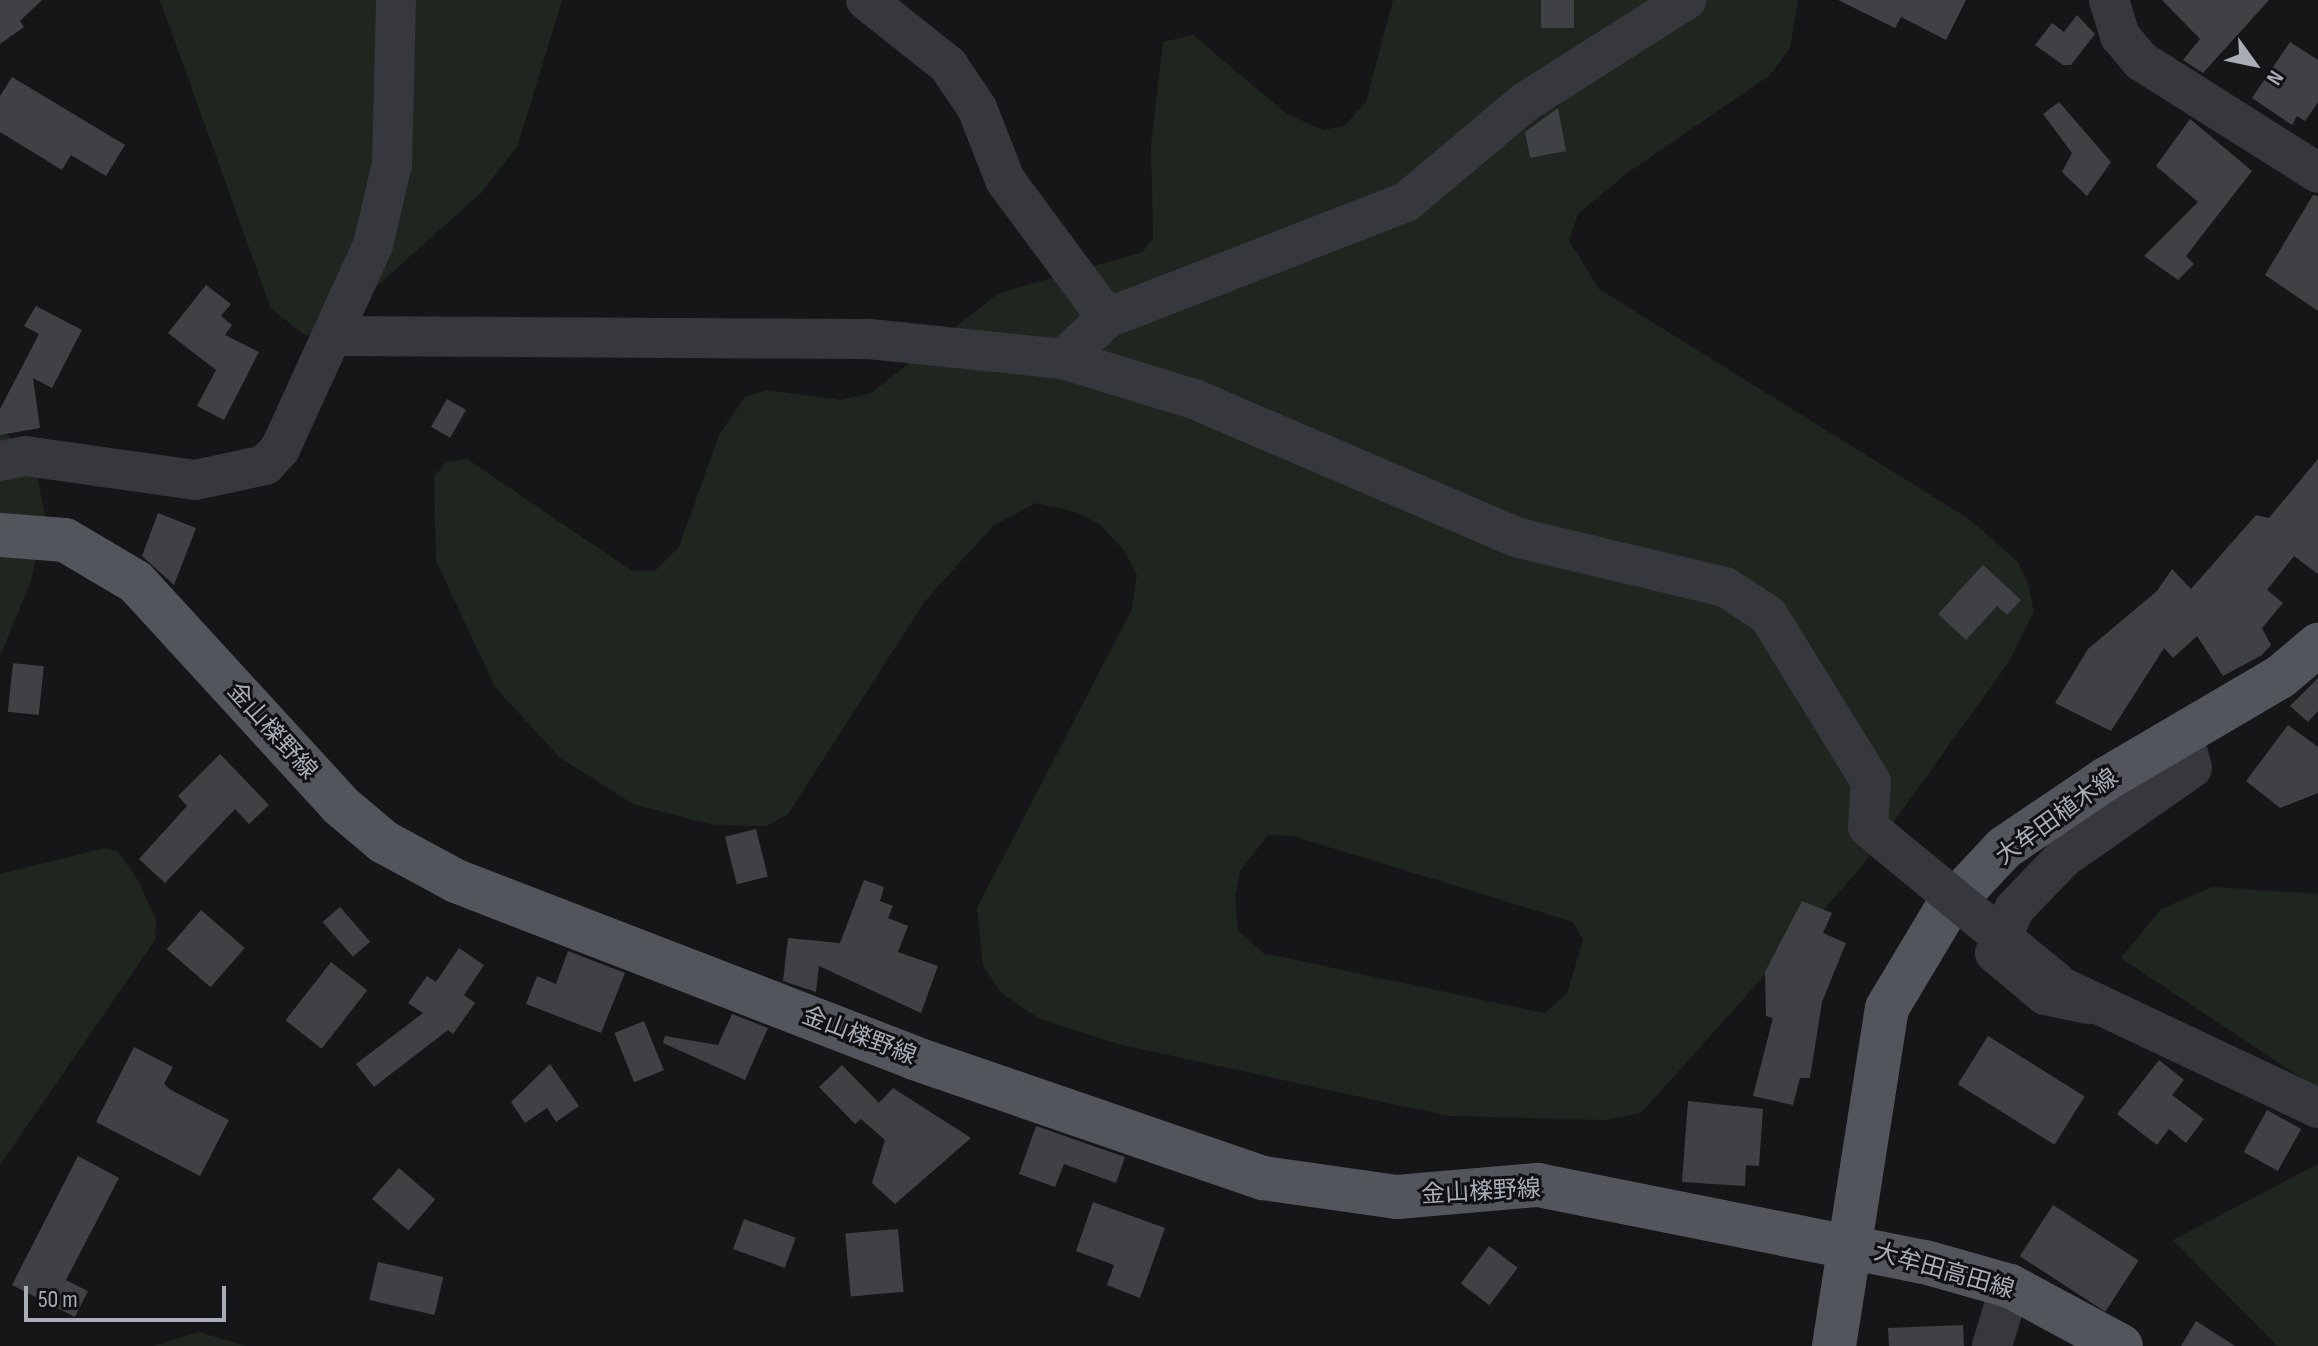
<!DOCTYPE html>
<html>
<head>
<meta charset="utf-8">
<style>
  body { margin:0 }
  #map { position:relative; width:2318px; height:1346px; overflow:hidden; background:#161618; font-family:"Sofia Sans Condensed","Noto Sans JP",sans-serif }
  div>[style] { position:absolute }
  .green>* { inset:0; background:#1e261f }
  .building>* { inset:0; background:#404145; transform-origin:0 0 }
  .minor>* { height:40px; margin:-20px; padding:0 20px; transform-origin:20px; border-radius:20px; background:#37383d }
  .major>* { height:44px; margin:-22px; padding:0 22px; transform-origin:22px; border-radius:22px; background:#53555c }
  .minor-bridge>* { height:40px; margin:-20px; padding:0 20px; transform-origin:20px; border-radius:20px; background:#37383d }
  span { translate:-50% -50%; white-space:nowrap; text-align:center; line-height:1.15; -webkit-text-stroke:6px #111113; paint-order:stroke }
  .street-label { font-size:24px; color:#a8adb8 }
  .north { position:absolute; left:2214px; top:24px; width:80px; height:80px; -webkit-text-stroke:6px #111113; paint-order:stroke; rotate:123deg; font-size:22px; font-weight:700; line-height:32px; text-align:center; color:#a8adb8 }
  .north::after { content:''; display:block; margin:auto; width:28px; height:36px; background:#a8adb8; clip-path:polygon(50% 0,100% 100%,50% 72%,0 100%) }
  .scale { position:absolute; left:24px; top:1286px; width:202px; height:36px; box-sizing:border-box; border:4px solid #a8adb8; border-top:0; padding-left:10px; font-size:24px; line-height:28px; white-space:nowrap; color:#a8adb8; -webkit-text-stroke:6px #111113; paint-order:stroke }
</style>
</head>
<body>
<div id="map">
  <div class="green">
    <i style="clip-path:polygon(160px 0,562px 0,518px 145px,481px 193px,327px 331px,305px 335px,271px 309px)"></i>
    <i style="clip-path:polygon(evenodd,1393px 0,1798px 0,1790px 48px,1770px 75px,1626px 174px,1578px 214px,1569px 241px,1599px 289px,1969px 519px,2018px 562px,2028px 584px,2034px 612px,2008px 663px,1859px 870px,1641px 1113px,1606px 1120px,1448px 1116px,1118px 1044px,1040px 1019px,1002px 994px,983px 966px,977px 908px,1132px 609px,1137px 575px,1125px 552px,1101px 525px,1076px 512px,1036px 503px,994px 525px,925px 601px,788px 814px,767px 826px,713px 825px,633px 804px,559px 757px,495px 687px,436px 561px,434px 477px,445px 463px,467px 459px,632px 571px,655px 571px,679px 547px,719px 435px,745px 397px,767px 390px,841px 400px,871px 393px,999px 293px,1143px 252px,1153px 238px,1151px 144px,1163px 42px,1193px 35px,1287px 114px,1323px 130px,1344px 126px,1366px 102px,1393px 0,1268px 835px,1293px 836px,1573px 922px,1583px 940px,1567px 994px,1544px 1013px,1263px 953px,1238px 930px,1235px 898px,1240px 871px,1268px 835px)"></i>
    <i style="clip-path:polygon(0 424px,38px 479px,45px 516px,31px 581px,0 656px)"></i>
    <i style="clip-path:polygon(105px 848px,117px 851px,138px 880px,156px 920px,155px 940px,0 1165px,0 874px)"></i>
    <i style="clip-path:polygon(2213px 887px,2318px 894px,2318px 1089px,2121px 958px,2161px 909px)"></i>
    <i style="clip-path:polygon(2318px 1164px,2318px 1346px,2277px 1346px,2173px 1240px)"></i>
    <i style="clip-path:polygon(199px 1332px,246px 1346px,153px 1346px)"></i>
  </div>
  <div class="building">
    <i style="clip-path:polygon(0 0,42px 0,20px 21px,24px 27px,0 44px)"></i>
    <i style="left:1541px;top:0;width:33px;height:28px"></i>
    <i style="clip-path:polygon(1838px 0,1966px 0,1946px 40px,1901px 17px,1895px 28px)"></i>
    <i style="clip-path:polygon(2162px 0,2269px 0,2203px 73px,2183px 60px,2200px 39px)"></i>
    <i style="clip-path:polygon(2077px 15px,2095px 34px,2071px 65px,2063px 65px,2035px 45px,2052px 23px,2064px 32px)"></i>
    <i style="clip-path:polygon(2290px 42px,2318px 60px,2318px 102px,2305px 121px,2297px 116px,2292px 125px,2252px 98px)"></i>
    <i style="clip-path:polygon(12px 77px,125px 145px,106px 176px,71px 155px,62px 170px,0 132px,0 96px)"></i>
    <i style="clip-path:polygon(2059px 102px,2111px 162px,2087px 196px,2062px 172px,2072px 153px,2043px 114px)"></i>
    <i style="clip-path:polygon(1558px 108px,1566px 151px,1530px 158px,1525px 132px)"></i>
    <i style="clip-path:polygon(2190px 119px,2252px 171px,2186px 256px,2194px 264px,2178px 280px,2144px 256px,2198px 202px,2156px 166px)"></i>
    <i style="clip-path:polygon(2313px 195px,2318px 196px,2318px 311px,2265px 275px)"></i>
    <i style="clip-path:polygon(206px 285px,231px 304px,221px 316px,232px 325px,225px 335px,259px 352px,224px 420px,197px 406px,216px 370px,168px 333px)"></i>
    <i style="clip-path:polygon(36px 306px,82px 330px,52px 388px,33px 378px,40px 428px,0 435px,0 409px,39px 334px,24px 326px)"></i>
    <i style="left:447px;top:399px;width:22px;height:32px;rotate:30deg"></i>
    <i style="clip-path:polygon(2318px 459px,2318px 574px,2294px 556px,2267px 590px,2283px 603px,2262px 628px,2271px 645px,2262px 655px,2223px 676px,2197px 636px,2173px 658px,2164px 648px,2111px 731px,2055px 703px,2088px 649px,2157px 591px,2172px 569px,2191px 589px,2256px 515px,2269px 518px)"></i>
    <i style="clip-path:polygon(158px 513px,196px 528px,174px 585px,142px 556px)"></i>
    <i style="clip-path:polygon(1983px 565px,2021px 600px,2007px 615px,1997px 606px,1966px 640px,1938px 614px)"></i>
    <i style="left:13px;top:663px;width:31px;height:49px;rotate:6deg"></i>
    <i style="clip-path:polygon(2318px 678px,2318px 711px,2308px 722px,2290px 706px)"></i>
    <i style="clip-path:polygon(2288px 725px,2318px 747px,2318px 793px,2280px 808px,2246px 781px)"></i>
    <i style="clip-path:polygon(220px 754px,269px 805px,249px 824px,235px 809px,165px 883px,139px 859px,187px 806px,178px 796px)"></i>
    <i style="left:756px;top:829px;width:49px;height:32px;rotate:76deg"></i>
    <i style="clip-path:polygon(864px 880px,884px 887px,880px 901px,893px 906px,888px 918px,908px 926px,898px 952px,938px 966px,921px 1013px,819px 966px,816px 992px,783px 981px,788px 938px,840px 943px)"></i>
    <i style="clip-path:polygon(1802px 901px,1832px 913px,1823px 933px,1846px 943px,1822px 1002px,1810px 1078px,1800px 1078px,1793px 1105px,1753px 1096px,1773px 1018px,1766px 1016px,1765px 972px)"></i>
    <i style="left:340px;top:907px;width:46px;height:23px;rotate:49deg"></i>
    <i style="left:201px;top:910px;width:58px;height:52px;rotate:41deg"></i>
    <i style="clip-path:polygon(459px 948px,484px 965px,464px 995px,475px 1003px,453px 1034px,448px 1030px,374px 1087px,356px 1064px,423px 1013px,408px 1003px,427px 976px,436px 982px)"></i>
    <i style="clip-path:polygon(568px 951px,625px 973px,601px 1033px,526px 1004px,537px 976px,556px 984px)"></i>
    <i style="left:331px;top:962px;width:46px;height:74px;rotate:38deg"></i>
    <i style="clip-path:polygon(732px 1014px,768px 1028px,745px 1080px,663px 1043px,665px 1036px,718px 1045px)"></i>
    <i style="left:644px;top:1021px;width:53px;height:32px;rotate:68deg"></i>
    <i style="left:1988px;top:1036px;width:114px;height:57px;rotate:32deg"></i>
    <i style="clip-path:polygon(134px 1047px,173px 1067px,164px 1084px,171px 1090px,229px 1120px,200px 1176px,96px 1122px)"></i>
    <i style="clip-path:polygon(2159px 1060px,2184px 1080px,2172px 1095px,2204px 1119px,2186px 1143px,2169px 1129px,2157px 1145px,2117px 1114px)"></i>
    <i style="clip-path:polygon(550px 1064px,579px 1106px,556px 1122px,547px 1108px,525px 1123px,511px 1102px)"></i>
    <i style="clip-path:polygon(842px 1065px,879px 1103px,893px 1088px,971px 1138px,895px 1204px,872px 1183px,885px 1140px,861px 1119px,855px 1124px,819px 1087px)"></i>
    <i style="clip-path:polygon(1688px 1101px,1763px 1109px,1759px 1166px,1746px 1165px,1745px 1186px,1682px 1182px)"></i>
    <i style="left:2267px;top:1110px;width:39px;height:48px;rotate:29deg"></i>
    <i style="clip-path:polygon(1036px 1126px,1125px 1157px,1116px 1183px,1064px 1164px,1055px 1187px,1019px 1174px)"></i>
    <i style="clip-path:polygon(78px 1156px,119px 1178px,66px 1280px,88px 1291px,75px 1317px,12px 1285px)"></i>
    <i style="left:399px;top:1168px;width:48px;height:41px;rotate:41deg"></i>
    <i style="clip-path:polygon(1093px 1202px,1165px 1228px,1140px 1298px,1107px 1285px,1114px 1265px,1076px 1251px)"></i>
    <i style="left:2053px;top:1205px;width:102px;height:61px;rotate:33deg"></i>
    <i style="left:744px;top:1219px;width:55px;height:32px;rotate:20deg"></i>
    <i style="left:898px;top:1229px;width:63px;height:53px;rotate:85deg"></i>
    <i style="left:1489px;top:1246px;width:36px;height:47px;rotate:37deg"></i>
    <i style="left:378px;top:1262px;width:67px;height:39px;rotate:13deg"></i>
    <i style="clip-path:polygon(2196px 1321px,2235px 1346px,2181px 1346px)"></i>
    <i style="clip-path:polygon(1963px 1325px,1964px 1346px,1889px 1346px,1888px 1328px)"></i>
  </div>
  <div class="minor">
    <i style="left:866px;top:0;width:105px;rotate:38.4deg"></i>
    <i style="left:948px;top:65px;width:52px;rotate:56deg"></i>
    <i style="left:977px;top:108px;width:77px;rotate:68.7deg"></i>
    <i style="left:1005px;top:180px;width:172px;rotate:53.5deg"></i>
    <i style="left:2109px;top:0;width:38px;rotate:73deg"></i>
    <i style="left:2120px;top:36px;width:33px;rotate:50deg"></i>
    <i style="left:2141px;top:61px;width:209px;rotate:32.3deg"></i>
    <i style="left:335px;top:336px;width:534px;rotate:0.32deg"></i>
    <i style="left:869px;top:339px;width:195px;rotate:5.9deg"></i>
    <i style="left:1063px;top:359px;width:137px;rotate:17deg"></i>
    <i style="left:1194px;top:399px;width:353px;rotate:23.2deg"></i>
    <i style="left:1519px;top:538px;width:212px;rotate:13.4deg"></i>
    <i style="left:1725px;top:587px;width:51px;rotate:33.1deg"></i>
    <i style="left:1768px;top:615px;width:196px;rotate:58.3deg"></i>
    <i style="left:1871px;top:782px;width:45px;rotate:93.8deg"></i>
    <i style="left:1868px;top:827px;width:25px;rotate:40deg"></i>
    <i style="left:1063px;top:359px;width:60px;rotate:-43deg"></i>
    <i style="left:1107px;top:318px;width:321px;rotate:-21.2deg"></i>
    <i style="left:1406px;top:202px;width:155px;rotate:-40deg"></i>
    <i style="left:1525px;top:102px;width:191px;rotate:-32.4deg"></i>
    <i style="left:0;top:461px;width:25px;rotate:-11deg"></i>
    <i style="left:25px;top:456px;width:172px;rotate:8deg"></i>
    <i style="left:195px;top:480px;width:72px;rotate:-12.1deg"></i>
    <i style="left:265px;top:465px;width:22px;rotate:-47deg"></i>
    <i style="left:280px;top:449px;width:224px;rotate:-65.5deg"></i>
    <i style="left:373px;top:245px;width:83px;rotate:-76.8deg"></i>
    <i style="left:392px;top:164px;width:164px;rotate:-88.6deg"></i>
    <i style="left:2066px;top:989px;width:279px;rotate:25.3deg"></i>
    <i style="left:2088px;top:1004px;width:44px;rotate:-168.2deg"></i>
    <i style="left:2045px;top:995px;width:65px;rotate:-140deg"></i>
    <i style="left:1995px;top:953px;width:48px;rotate:-66.6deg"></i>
    <i style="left:2014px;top:909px;width:71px;rotate:-46.1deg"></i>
    <i style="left:2063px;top:858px;width:157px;rotate:-34.9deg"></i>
    <i style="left:2192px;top:768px;width:35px;rotate:-105deg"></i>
    <i style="left:1992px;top:1346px;width:63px;rotate:-73.3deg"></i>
  </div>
  <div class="major">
    <i style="left:0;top:535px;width:65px;rotate:4.4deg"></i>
    <i style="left:65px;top:540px;width:82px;rotate:30.6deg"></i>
    <i style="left:136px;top:582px;width:302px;rotate:47.5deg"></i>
    <i style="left:340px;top:805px;width:57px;rotate:40.1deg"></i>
    <i style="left:384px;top:842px;width:82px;rotate:28.4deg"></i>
    <i style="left:456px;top:881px;width:491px;rotate:21.1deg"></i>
    <i style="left:914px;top:1058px;width:369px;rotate:19deg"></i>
    <i style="left:1263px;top:1178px;width:135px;rotate:8.1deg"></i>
    <i style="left:1397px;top:1197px;width:142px;rotate:-4.9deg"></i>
    <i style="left:1538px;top:1185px;width:395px;rotate:11.3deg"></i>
    <i style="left:1925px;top:1262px;width:88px;rotate:15.8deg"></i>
    <i style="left:2010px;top:1286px;width:126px;rotate:28.4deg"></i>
    <i style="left:1834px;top:1346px;width:342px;rotate:-81.1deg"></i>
    <i style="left:1887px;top:1008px;width:113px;rotate:-59.1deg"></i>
    <i style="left:1945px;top:911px;width:86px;rotate:-46.9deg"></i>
    <i style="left:2004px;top:848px;width:123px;rotate:-34.1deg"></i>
    <i style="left:2106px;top:779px;width:202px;rotate:-30.4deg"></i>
    <i style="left:2280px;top:677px;width:50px;rotate:-40.1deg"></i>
  </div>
  <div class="minor-bridge">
    <i style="left:1887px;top:843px;width:219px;rotate:39.4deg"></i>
  </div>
  <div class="street-label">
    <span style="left:272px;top:731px;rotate:48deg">金山檪野線</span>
    <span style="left:2057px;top:817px;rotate:-36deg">大牟田植木線</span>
    <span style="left:859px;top:1036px;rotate:21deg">金山檪野線</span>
    <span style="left:1481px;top:1192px;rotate:-3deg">金山檪野線</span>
    <span style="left:1944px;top:1271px;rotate:16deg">大牟田高田線</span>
  </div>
  <div class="north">N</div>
  <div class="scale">50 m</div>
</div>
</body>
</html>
